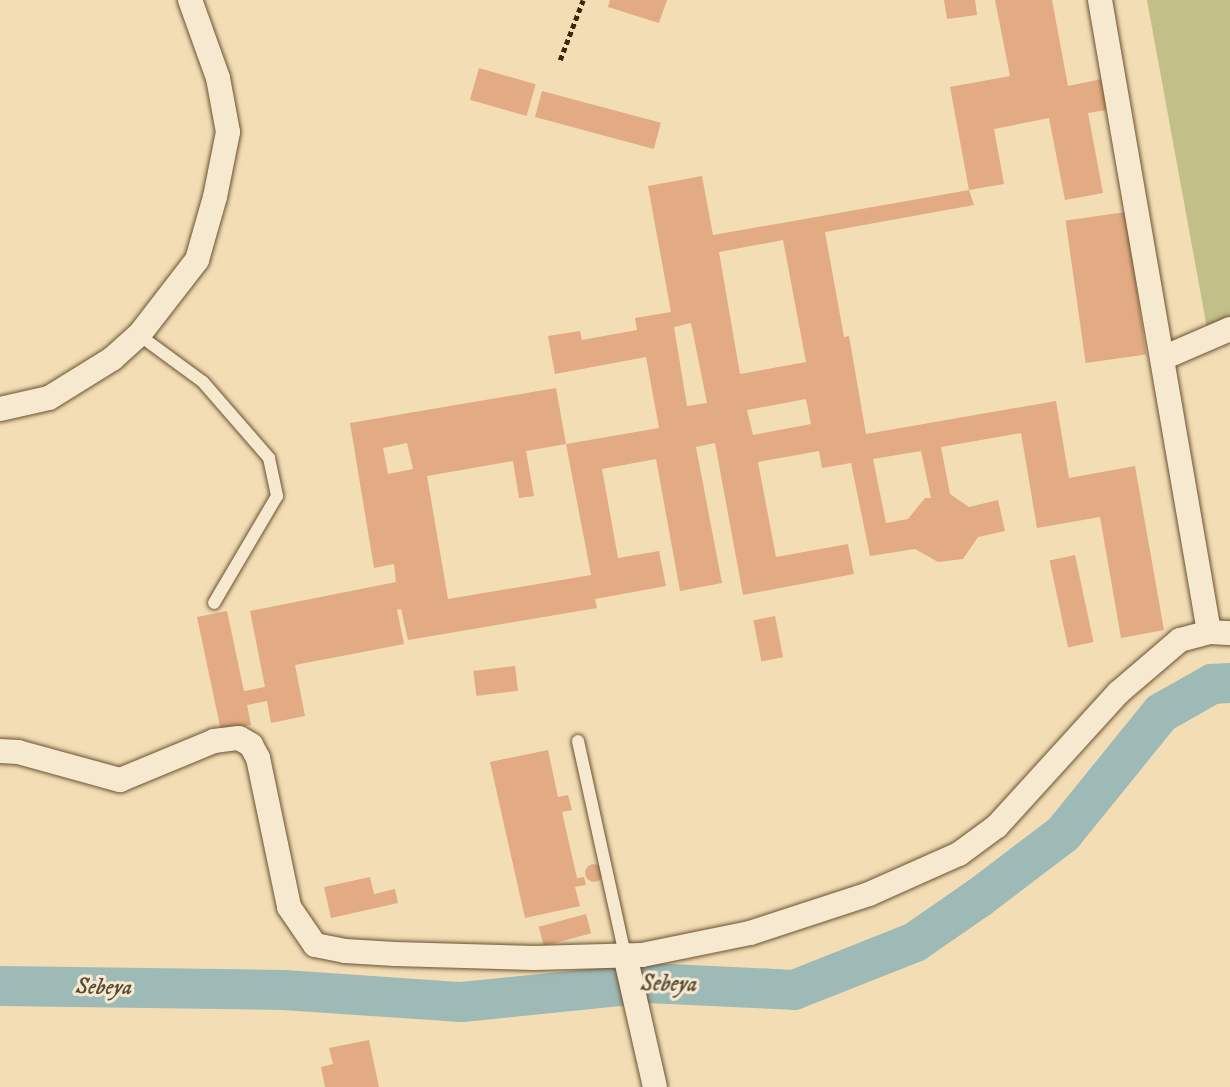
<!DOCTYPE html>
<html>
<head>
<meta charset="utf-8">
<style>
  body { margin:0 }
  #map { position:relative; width:1230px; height:1087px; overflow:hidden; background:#f3ddb5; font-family:"IM FELL DW Pica",serif }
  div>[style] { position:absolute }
  .green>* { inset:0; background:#c2bf88 }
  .river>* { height:40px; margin:-20px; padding:0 20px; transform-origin:20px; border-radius:20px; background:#9dbab6 }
  .building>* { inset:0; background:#e2ab83; transform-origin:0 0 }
  .round { border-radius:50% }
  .path>* { height:4.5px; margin-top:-2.25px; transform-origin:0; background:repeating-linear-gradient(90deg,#3d2507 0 5px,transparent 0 8.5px) }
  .roads { filter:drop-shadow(0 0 2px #6a5332) drop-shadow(0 0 2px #6a5332) }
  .lane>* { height:12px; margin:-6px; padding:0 6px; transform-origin:6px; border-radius:6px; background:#f7e9cf }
  .street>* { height:24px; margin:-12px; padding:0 12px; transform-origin:12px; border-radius:12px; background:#f7e9cf }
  span { translate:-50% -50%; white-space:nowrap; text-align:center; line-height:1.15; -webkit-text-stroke:6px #f7e9cf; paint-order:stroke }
  .water-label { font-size:23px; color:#554a33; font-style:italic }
</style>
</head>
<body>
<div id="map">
  <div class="green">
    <i style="clip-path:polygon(1147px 0,1230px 0,1230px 318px,1207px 328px)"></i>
  </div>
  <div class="river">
    <i style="left:0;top:986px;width:284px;rotate:0.8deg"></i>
    <i style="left:284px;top:990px;width:178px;rotate:3.9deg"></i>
    <i style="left:462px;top:1002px;width:187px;rotate:-5.8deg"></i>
    <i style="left:648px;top:983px;width:146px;rotate:2.7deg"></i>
    <i style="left:794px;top:990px;width:130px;rotate:-21.6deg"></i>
    <i style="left:915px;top:942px;width:79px;rotate:-34.7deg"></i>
    <i style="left:980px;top:897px;width:104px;rotate:-37.2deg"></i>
    <i style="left:1063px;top:834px;width:156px;rotate:-51deg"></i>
    <i style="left:1161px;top:713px;width:59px;rotate:-29.6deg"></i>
    <i style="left:1212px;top:684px;width:18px;rotate:-3deg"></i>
  </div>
  <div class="building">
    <i style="clip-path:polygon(610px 0,667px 0,659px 23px,608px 7px)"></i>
    <i style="clip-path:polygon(944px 0,975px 0,977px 15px,947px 19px)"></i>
    <i style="clip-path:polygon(995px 0,1052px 0,1068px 86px,1107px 78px,1113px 109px,1088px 113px,1103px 193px,1065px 200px,1049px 118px,994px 129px,1004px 184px,969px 190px,950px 87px,1010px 76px)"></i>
    <i style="left:479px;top:68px;width:59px;height:33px;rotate:16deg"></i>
    <i style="left:542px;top:91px;width:123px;height:27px;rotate:15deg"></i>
    <i style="clip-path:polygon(evenodd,702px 176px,713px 235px,969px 190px,974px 205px,825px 232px,844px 337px,849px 336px,866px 434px,1056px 401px,1069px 478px,1135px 466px,1164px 630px,1121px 638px,1100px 517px,1037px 528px,1021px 433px,941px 447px,950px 494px,969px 507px,998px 500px,1005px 531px,978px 537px,963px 559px,938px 562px,915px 549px,870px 556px,851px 463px,822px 468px,819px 451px,758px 462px,776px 557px,848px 544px,854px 574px,743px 595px,715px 443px,696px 447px,722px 583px,680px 591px,656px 459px,602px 469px,618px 558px,659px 551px,666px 586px,595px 599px,597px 608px,408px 640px,401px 609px,397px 610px,404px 644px,295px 665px,305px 716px,271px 723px,267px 701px,247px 705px,251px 725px,221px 731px,197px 617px,227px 611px,244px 691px,265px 687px,250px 611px,396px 582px,394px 564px,374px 568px,350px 423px,556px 388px,566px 444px,526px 451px,534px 496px,519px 498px,513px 461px,427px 476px,448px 599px,591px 575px,566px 444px,659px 428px,646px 357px,555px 374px,548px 336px,580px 331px,582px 340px,637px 330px,635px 318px,671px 312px,648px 186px,702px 176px,783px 240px,806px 362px,740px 374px,719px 252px,783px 240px,702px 176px,691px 323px,707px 403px,687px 406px,674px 327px,691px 323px,702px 176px,806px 399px,811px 424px,753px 435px,747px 410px,806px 399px,702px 176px,407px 443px,413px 469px,388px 474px,383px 448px,407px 443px,702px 176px,921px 451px,931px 498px,925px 498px,908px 519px,886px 523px,873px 459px,921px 451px)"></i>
    <i style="left:1126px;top:212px;width:144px;height:61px;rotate:82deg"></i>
    <i style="left:1075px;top:555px;width:89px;height:26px;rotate:78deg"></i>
    <i style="left:775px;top:616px;width:42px;height:22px;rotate:79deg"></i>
    <i style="left:515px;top:666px;width:25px;height:42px;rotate:83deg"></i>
    <i style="clip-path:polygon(548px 750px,558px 797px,568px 795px,572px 810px,562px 812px,577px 878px,584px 877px,586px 885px,575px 887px,580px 906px,525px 918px,490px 762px)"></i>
    <i class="round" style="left:585px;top:864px;width:18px;height:18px"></i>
    <i style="clip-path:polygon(370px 877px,374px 894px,395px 889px,398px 903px,331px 918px,324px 887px)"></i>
    <i style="left:586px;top:914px;width:20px;height:49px;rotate:75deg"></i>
    <i style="clip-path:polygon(369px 1040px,379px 1087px,325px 1087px,321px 1067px,333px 1064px,329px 1048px)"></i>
  </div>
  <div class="path">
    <i style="left:560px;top:60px;width:64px;rotate:-69deg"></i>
  </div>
  <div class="roads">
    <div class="lane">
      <i style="left:139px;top:335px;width:79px;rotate:36.3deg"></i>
      <i style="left:203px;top:382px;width:101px;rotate:49deg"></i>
      <i style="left:269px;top:458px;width:39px;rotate:78deg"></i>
      <i style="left:277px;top:496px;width:124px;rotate:120.5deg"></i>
      <i style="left:578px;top:741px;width:219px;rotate:77.6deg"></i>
    </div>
    <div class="street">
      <i style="left:1100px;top:0;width:641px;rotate:80.21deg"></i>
      <i style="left:1209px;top:632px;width:21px;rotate:3deg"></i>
      <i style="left:1163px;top:358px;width:73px;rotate:-23.4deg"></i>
      <i style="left:0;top:409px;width:50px;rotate:-12.7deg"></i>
      <i style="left:49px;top:398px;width:74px;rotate:-31.8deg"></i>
      <i style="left:112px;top:359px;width:36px;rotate:-42deg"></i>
      <i style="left:139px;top:335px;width:95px;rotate:-52.3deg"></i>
      <i style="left:197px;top:260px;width:66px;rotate:-74.1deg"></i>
      <i style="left:215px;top:197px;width:66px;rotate:-78.7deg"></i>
      <i style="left:228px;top:132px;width:55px;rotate:-100.5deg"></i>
      <i style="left:218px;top:78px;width:83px;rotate:-109.7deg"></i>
      <i style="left:0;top:751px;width:18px;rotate:3deg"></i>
      <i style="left:18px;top:752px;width:106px;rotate:15.4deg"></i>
      <i style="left:120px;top:780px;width:102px;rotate:-22.5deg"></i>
      <i style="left:214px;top:741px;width:25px;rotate:-7deg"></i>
      <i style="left:239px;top:738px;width:14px;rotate:30deg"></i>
      <i style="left:251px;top:745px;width:15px;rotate:62deg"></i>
      <i style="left:258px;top:758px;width:152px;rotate:78.2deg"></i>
      <i style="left:289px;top:907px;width:46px;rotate:55.6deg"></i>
      <i style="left:315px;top:945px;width:31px;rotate:11deg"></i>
      <i style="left:345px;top:951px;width:50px;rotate:3.4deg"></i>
      <i style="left:395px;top:954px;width:139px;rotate:1.6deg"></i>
      <i style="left:534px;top:958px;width:108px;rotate:-1.6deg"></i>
      <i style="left:642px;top:955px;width:110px;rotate:-11.5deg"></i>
      <i style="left:750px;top:933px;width:125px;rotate:-18.1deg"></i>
      <i style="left:869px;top:894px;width:98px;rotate:-24deg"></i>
      <i style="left:959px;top:854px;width:47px;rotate:-36.4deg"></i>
      <i style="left:997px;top:826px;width:180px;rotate:-47.7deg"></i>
      <i style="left:1118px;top:693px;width:82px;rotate:-40.5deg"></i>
      <i style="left:1180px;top:640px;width:30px;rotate:-15deg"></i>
      <i style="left:625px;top:955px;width:135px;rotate:77.2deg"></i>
    </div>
  </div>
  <div class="water-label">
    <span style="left:669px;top:985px;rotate:1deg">Sebeya</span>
    <span style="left:104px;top:988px;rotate:1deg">Sebeya</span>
  </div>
</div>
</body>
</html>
